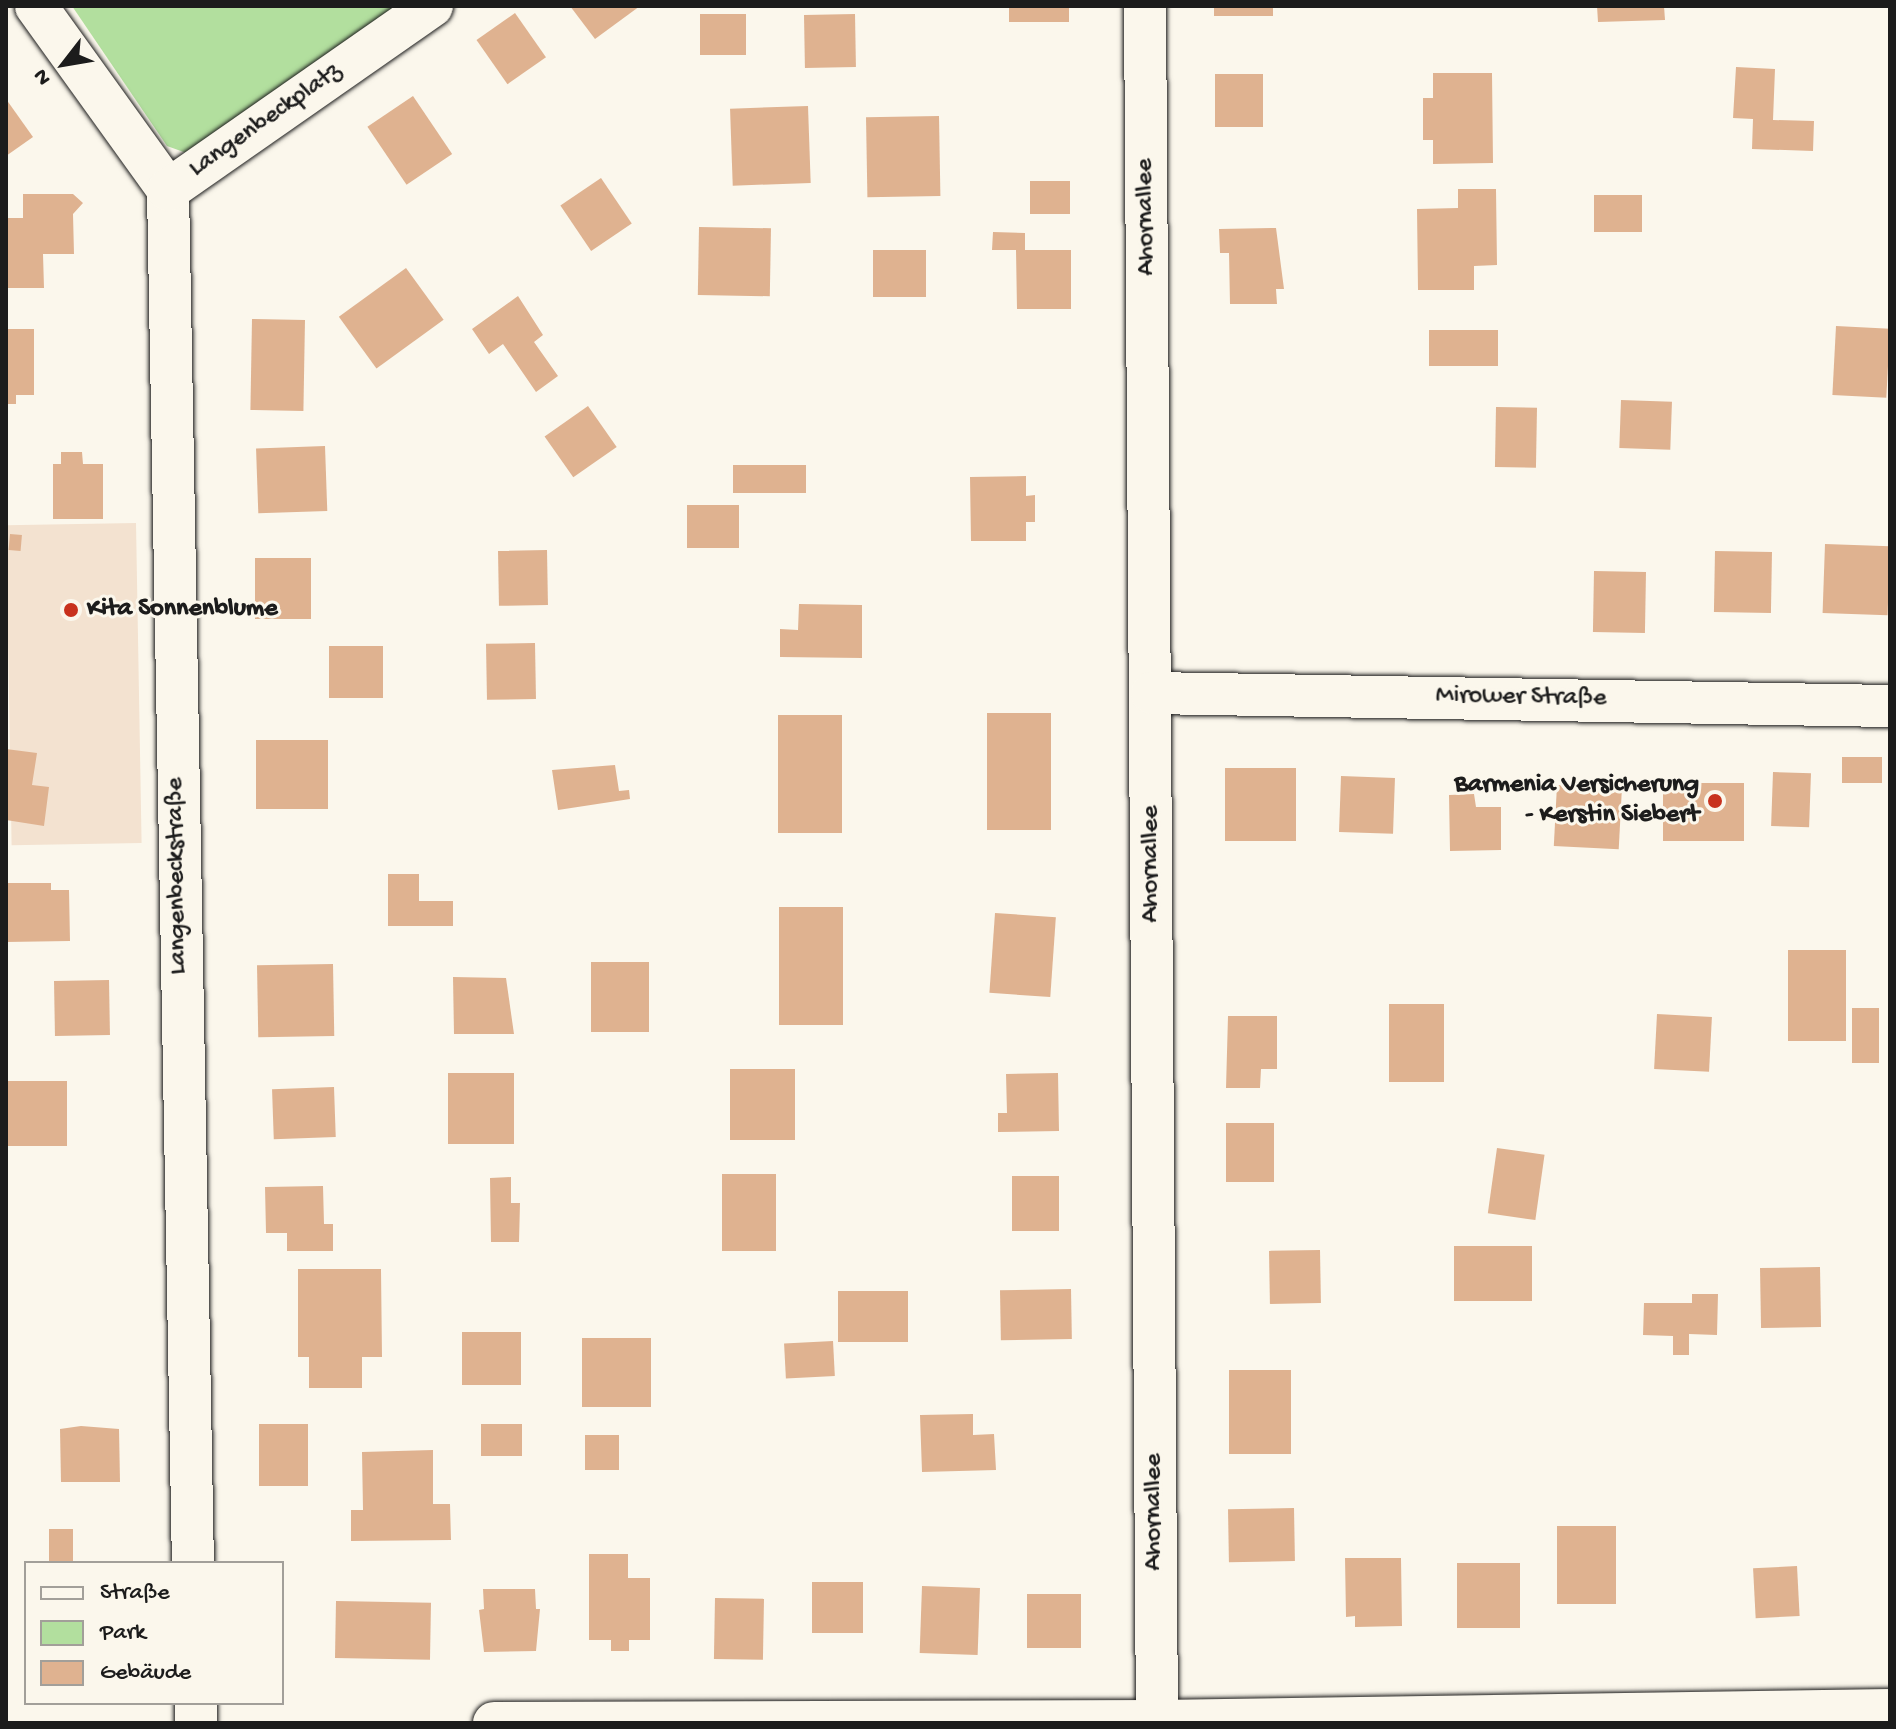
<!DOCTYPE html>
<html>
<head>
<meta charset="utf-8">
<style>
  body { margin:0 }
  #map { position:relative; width:1896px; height:1729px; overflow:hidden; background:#fbf7ec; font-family:"Gochi Hand",sans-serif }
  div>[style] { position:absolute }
  .built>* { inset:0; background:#f3e2d0; transform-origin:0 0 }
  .green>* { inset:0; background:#b2df9e }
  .building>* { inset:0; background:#dfb290; transform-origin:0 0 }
  .roads { filter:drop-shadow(0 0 2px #1c1c1c) drop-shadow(0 0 2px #1c1c1c) }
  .minor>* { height:42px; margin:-21px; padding:0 21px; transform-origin:21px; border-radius:21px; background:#fbf7ec }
  .dots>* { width:22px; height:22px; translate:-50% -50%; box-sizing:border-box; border:4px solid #fbf7ec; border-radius:50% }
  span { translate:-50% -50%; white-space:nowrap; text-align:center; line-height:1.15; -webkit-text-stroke:6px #fbf7ec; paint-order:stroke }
  .street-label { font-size:26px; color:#1c1c1c }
  .poi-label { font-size:26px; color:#1c1c1c; font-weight:700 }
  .left { translate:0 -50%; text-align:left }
  .right { translate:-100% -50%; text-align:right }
  .frame { position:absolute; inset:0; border:8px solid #1c1c1c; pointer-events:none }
  .legend { position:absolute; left:24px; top:1561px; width:260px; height:144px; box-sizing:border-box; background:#fbf7ec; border:2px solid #a29f99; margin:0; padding:10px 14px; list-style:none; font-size:24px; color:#1c1c1c }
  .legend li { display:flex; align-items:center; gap:16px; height:40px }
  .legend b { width:40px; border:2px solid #a29f99 }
  .north { position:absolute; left:24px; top:24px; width:80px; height:80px; -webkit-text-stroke:6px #fbf7ec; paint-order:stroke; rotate:239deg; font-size:22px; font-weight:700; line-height:32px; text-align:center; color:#1c1c1c }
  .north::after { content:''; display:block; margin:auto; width:28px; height:36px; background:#1c1c1c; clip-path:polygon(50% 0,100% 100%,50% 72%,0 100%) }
</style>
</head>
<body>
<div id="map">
  <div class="built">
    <i style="left:136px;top:523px;width:320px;height:130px;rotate:89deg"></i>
  </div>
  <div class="green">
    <i style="clip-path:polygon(72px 6px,407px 6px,192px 155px,167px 146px)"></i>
  </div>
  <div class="building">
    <i style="clip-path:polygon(570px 6px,640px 6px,595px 39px)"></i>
    <i style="left:1009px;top:6px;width:60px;height:16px"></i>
    <i style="left:1214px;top:6px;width:59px;height:10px"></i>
    <i style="clip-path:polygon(1597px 6px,1664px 6px,1665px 20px,1598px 22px)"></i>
    <i style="left:515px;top:13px;width:54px;height:47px;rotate:55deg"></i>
    <i style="left:746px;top:14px;width:41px;height:46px;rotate:90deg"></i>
    <i style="left:855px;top:14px;width:53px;height:51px;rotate:89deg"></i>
    <i style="clip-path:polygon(1736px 67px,1775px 69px,1773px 120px,1814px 121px,1813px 151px,1752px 149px,1753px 119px,1733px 118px)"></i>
    <i style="clip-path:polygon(1433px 73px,1492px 73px,1493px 163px,1433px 164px,1433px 140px,1423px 140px,1423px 98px,1433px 98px)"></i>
    <i style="left:1263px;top:74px;width:53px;height:48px;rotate:90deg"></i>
    <i style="left:413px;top:96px;width:70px;height:55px;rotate:56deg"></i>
    <i style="clip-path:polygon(6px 99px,33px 137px,6px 156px)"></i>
    <i style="left:808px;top:106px;width:77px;height:78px;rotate:88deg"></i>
    <i style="left:939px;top:116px;width:80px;height:73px;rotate:89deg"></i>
    <i style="left:601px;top:178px;width:55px;height:49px;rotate:56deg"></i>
    <i style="left:1070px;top:181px;width:33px;height:40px;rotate:90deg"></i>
    <i style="clip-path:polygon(1458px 189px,1496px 189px,1497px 265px,1474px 266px,1474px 290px,1418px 290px,1417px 209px,1458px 208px)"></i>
    <i style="clip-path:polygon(23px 194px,73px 194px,83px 203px,73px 214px,74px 254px,43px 254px,44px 288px,6px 288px,6px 218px,23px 218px)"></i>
    <i style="left:1594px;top:195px;width:48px;height:37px"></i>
    <i style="left:699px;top:227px;width:72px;height:68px;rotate:1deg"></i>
    <i style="clip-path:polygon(1276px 228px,1284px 289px,1276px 289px,1277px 304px,1230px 304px,1229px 253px,1220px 253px,1219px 229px)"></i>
    <i style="clip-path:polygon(993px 232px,1025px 233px,1025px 250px,1071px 250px,1071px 309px,1017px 309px,1016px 250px,992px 250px)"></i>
    <i style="left:873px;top:250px;width:53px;height:47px"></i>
    <i style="left:406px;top:268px;width:64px;height:83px;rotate:54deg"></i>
    <i style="clip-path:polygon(518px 296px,543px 335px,534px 342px,558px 376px,536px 392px,503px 344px,489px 354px,472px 329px)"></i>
    <i style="left:252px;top:319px;width:53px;height:91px;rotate:1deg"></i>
    <i style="left:1836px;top:326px;width:54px;height:69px;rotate:3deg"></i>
    <i style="clip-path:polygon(6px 329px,34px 329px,34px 395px,16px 395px,16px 404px,6px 404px)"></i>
    <i style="left:1429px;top:330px;width:69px;height:36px"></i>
    <i style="left:1621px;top:400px;width:51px;height:48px;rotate:2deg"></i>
    <i style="left:588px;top:406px;width:50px;height:53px;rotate:55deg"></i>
    <i style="left:1496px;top:407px;width:41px;height:60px;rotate:1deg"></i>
    <i style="left:325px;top:446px;width:65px;height:69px;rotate:88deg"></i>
    <i style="clip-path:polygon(61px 452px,82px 452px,83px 464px,103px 464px,103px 519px,53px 519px,53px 464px,61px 464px)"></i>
    <i style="left:733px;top:465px;width:73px;height:28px"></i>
    <i style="clip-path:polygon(1026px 476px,1026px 496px,1035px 495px,1035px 522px,1026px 522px,1026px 541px,971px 541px,970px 477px)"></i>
    <i style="left:687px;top:505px;width:52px;height:43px"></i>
    <i style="left:10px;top:534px;width:12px;height:16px;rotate:5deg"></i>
    <i style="left:1825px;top:544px;width:65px;height:69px;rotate:2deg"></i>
    <i style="left:547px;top:550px;width:55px;height:49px;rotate:89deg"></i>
    <i style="left:1715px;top:551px;width:57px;height:61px;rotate:1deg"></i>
    <i style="left:255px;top:558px;width:56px;height:61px"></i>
    <i style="left:1594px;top:571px;width:52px;height:61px;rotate:1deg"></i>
    <i style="clip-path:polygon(799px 604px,862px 605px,862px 658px,780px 657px,780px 629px,798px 630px)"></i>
    <i style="left:535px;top:643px;width:56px;height:49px;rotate:89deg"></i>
    <i style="left:329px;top:646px;width:54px;height:52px"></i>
    <i style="left:1051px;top:713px;width:117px;height:64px;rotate:90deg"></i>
    <i style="left:778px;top:715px;width:64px;height:118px"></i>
    <i style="left:256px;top:740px;width:72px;height:69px"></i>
    <i style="clip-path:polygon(6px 749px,37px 753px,32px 785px,49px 787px,44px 826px,6px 820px)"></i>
    <i style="left:1842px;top:757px;width:40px;height:26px"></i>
    <i style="clip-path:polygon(615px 765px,619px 791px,629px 790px,630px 799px,558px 810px,552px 770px)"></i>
    <i style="left:1225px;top:768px;width:71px;height:73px"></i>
    <i style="left:1773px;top:772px;width:38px;height:54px;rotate:2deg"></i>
    <i style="left:1341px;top:776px;width:54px;height:56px;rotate:2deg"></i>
    <i style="left:1663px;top:783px;width:81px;height:58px"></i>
    <i style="left:1557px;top:785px;width:65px;height:61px;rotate:3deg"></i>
    <i style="clip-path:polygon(1474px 794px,1476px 807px,1501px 807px,1501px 850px,1450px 851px,1449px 795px)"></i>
    <i style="clip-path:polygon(388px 874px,419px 874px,419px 901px,453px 901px,453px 926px,388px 926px)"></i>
    <i style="clip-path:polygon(6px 883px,51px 883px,51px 890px,69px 890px,70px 941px,6px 942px)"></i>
    <i style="left:843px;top:907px;width:118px;height:64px;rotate:90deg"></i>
    <i style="left:995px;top:913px;width:61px;height:80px;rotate:4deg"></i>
    <i style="left:1788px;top:950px;width:58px;height:91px"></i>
    <i style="left:591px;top:962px;width:58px;height:70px"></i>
    <i style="left:333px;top:964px;width:72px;height:76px;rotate:89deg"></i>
    <i style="clip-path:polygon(453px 977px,506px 978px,514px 1034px,454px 1034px)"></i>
    <i style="left:109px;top:980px;width:55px;height:55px;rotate:89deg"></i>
    <i style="left:1389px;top:1004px;width:55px;height:78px"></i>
    <i style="left:1852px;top:1008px;width:27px;height:55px"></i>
    <i style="left:1657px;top:1014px;width:55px;height:55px;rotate:3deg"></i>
    <i style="clip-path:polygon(1228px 1016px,1277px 1016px,1277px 1069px,1261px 1069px,1260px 1088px,1226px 1088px)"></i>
    <i style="left:730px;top:1069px;width:65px;height:71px"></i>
    <i style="left:448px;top:1073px;width:66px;height:71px"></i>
    <i style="clip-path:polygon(1058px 1073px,1059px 1131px,998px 1132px,998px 1113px,1007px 1113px,1006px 1074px)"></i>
    <i style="left:6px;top:1081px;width:61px;height:65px"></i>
    <i style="left:334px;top:1087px;width:50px;height:62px;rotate:88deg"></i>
    <i style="left:1226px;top:1123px;width:48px;height:59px"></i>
    <i style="left:1497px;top:1148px;width:48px;height:66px;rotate:8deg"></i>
    <i style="left:722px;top:1174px;width:54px;height:77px"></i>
    <i style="left:1012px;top:1176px;width:47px;height:55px"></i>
    <i style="clip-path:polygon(511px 1177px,511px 1203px,520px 1203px,519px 1242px,491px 1242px,490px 1178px)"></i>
    <i style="clip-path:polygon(323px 1186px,324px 1224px,333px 1224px,333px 1251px,287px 1251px,287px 1233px,266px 1233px,265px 1187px)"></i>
    <i style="left:1454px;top:1246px;width:78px;height:55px"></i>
    <i style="left:1320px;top:1250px;width:53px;height:51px;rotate:89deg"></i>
    <i style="left:1820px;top:1267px;width:60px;height:60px;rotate:89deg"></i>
    <i style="clip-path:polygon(298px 1269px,381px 1269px,382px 1357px,362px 1357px,362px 1388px,309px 1388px,309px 1357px,298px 1357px)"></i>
    <i style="left:1071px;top:1289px;width:50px;height:71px;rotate:89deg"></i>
    <i style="left:838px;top:1291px;width:70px;height:51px"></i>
    <i style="clip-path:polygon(1692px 1294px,1718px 1294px,1717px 1335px,1689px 1334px,1689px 1355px,1673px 1355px,1673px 1336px,1643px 1335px,1644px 1303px,1692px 1303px)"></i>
    <i style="left:462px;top:1332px;width:59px;height:53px"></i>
    <i style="left:582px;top:1338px;width:69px;height:69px"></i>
    <i style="left:833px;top:1341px;width:35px;height:49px;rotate:87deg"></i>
    <i style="left:1229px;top:1370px;width:62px;height:84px"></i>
    <i style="clip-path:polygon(973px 1414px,973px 1435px,994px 1434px,996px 1470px,922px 1472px,920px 1415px)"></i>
    <i style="left:308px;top:1424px;width:62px;height:49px;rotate:90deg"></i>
    <i style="left:481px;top:1424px;width:41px;height:32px"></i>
    <i style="clip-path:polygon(81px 1426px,119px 1429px,120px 1482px,61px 1482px,60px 1429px)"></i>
    <i style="left:585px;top:1435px;width:34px;height:35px"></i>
    <i style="clip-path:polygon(433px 1450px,433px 1504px,450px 1504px,451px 1540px,351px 1541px,351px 1510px,363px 1510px,362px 1452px)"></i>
    <i style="left:1294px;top:1508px;width:53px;height:66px;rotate:89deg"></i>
    <i style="left:1557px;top:1526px;width:59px;height:78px"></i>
    <i style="left:49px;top:1529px;width:24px;height:34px"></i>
    <i style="clip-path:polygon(589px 1554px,628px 1554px,628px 1578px,650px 1578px,650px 1640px,629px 1640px,629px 1651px,611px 1651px,611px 1640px,589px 1640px)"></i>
    <i style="clip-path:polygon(1345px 1558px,1401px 1558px,1402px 1626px,1355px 1627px,1355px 1616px,1346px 1617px)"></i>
    <i style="left:1457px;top:1563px;width:63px;height:65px"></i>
    <i style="left:1797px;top:1566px;width:50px;height:44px;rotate:87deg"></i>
    <i style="left:812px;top:1582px;width:51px;height:51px"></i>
    <i style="left:922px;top:1586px;width:58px;height:67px;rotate:2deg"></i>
    <i style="clip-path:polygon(483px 1589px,535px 1589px,536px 1609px,540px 1609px,536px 1651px,484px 1652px,479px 1610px,484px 1609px)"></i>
    <i style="left:1027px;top:1594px;width:54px;height:54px"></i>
    <i style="left:715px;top:1598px;width:49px;height:61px;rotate:1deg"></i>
    <i style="left:336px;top:1601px;width:95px;height:57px;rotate:1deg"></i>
  </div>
  <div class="roads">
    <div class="minor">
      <i style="left:36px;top:6px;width:226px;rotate:54.3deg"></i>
      <i style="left:1145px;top:6px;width:1717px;rotate:89.6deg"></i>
      <i style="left:168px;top:190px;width:1373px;rotate:88.96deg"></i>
      <i style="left:168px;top:190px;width:322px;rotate:-34.9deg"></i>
      <i style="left:1152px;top:693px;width:738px;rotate:1.01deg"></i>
      <i style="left:196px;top:1703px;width:20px;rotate:90deg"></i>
      <i style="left:494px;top:1723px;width:663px;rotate:-0.17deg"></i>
      <i style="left:1157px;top:1721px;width:733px;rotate:-0.86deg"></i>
    </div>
  </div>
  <div class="dots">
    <i style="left:71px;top:610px;background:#c8321e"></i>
    <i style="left:1715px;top:801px;background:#c8321e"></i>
  </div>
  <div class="street-label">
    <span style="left:266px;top:121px;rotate:-35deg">Langenbeckplatz</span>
    <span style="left:1147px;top:217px;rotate:-91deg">Ahornallee</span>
    <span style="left:1521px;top:698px;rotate:1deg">Mirower Straße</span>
    <span style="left:1152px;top:864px;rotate:-90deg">Ahornallee</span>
    <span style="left:178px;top:876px;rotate:-91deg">Langenbeckstraße</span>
    <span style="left:1155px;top:1512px;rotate:-90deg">Ahornallee</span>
  </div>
  <div class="poi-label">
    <span class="left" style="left:87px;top:610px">Kita Sonnenblume</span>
    <span class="right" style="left:1699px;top:801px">Barmenia Versicherung<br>- Kerstin Siebert</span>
  </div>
  <div class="frame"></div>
  <ul class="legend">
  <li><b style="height:10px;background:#fbf7ec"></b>Straße</li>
  <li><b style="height:22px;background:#b2df9e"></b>Park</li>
  <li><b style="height:22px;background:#dfb290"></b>Gebäude</li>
  </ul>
  <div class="north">N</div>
</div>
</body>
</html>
